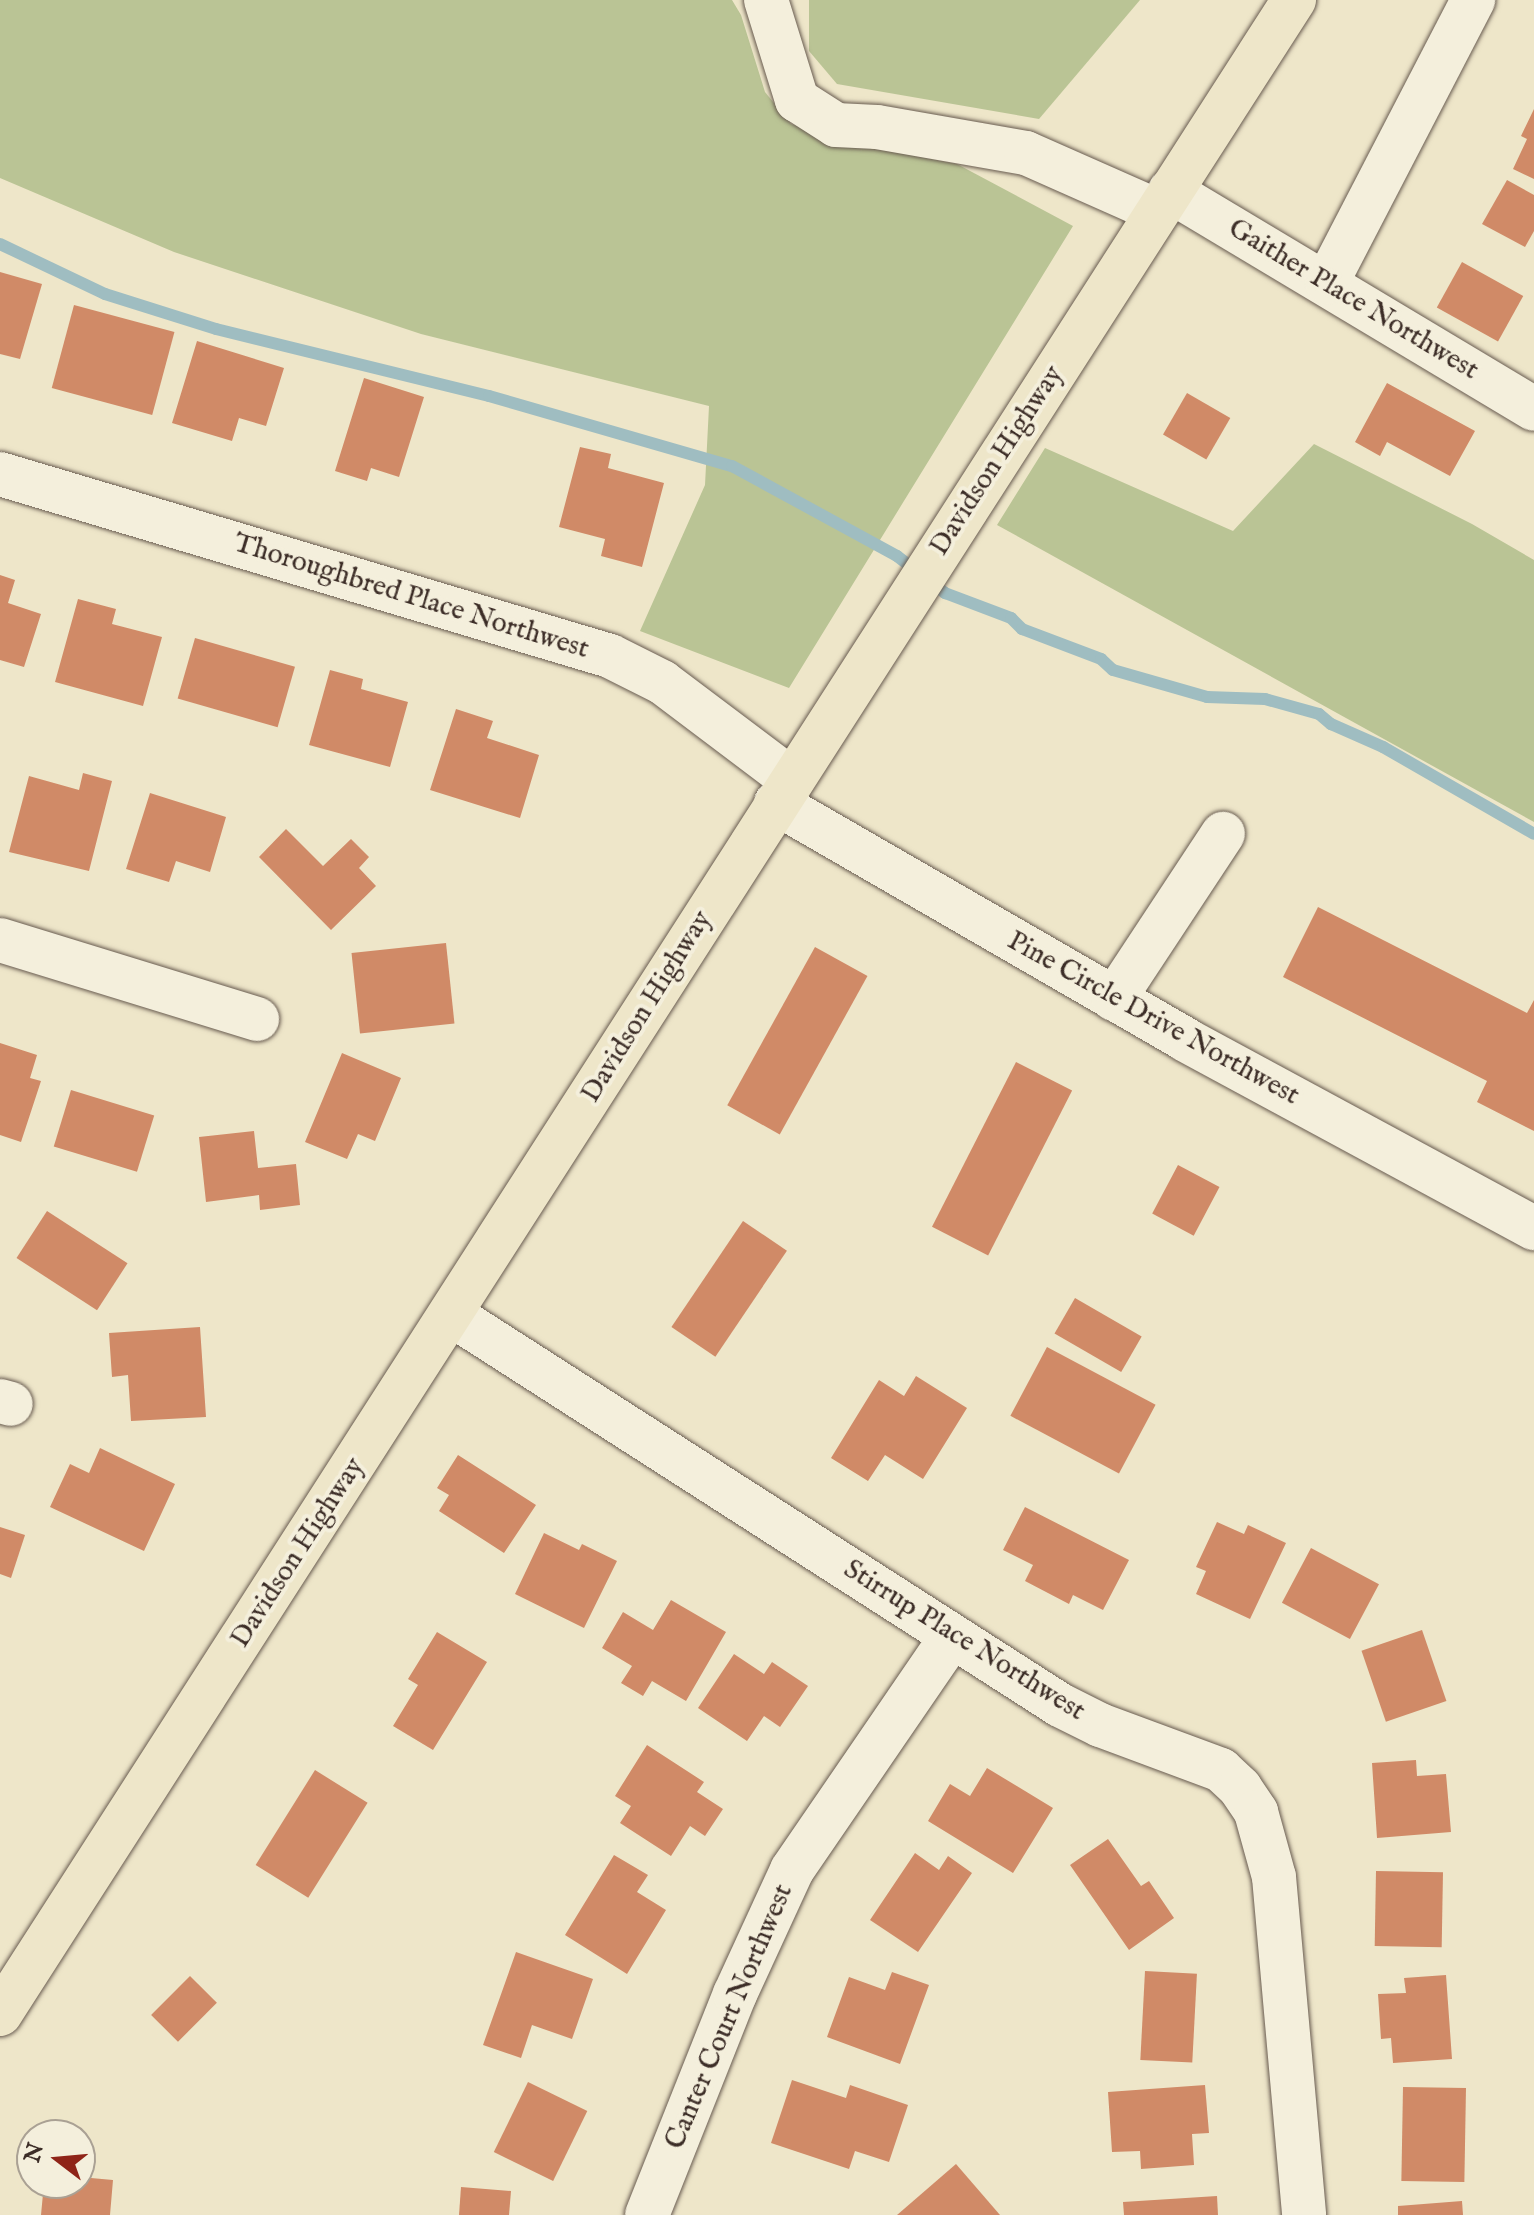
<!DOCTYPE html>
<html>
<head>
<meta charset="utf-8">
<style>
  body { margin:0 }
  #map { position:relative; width:1534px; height:2215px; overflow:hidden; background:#eee6c9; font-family:"IM FELL English",serif }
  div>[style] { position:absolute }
  .green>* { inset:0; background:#bac495 }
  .stream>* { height:12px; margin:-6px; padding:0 6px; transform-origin:6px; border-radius:6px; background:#9fbdc1 }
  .building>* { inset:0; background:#d08a67; transform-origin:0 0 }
  .roads { filter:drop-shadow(0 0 2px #685b50) drop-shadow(0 0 2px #685b50) }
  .minor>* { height:44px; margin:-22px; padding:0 22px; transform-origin:22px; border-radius:22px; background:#f4efdc }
  .major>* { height:44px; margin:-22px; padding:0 22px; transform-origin:22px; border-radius:22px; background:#eee6c9 }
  span { translate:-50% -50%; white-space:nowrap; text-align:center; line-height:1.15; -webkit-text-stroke:8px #f4efdc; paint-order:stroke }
  .street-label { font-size:28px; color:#3c2d27 }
  .north { position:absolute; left:16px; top:2119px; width:80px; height:80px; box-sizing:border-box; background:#f4efdc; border:2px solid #aaa194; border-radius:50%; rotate:286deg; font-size:22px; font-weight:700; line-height:32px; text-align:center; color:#3c2d27 }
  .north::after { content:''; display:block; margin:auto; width:28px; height:36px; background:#8f2418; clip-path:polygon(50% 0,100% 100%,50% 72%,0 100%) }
</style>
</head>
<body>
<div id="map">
  <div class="green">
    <i style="clip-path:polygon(0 0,732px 0,741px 15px,765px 92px,791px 124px,865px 146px,957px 164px,1073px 226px,789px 688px,640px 631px,705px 485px,709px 406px,421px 334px,174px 252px,0 178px)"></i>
    <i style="clip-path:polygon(809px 0,1140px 0,1039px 119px,837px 84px,809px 51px)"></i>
    <i style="clip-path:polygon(1314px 444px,1472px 524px,1534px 560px,1534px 822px,997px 525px,1045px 448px,1233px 531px)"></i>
  </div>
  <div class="stream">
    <i style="left:0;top:244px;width:116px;rotate:25.5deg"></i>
    <i style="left:105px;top:294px;width:116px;rotate:17.5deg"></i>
    <i style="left:216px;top:329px;width:281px;rotate:13.8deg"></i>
    <i style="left:489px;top:396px;width:253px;rotate:16.1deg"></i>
    <i style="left:732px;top:466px;width:188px;rotate:28.6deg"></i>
    <i style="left:897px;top:556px;width:61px;rotate:37.6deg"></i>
    <i style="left:945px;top:593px;width:71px;rotate:20.7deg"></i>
    <i style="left:1011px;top:618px;width:16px;rotate:45deg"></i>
    <i style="left:1022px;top:629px;width:85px;rotate:20.8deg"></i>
    <i style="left:1101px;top:659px;width:16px;rotate:43deg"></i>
    <i style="left:1113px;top:670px;width:98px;rotate:16deg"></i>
    <i style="left:1207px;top:697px;width:58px;rotate:2deg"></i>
    <i style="left:1265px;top:699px;width:56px;rotate:15.5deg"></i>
    <i style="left:1319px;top:714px;width:16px;rotate:40deg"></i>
    <i style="left:1331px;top:724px;width:57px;rotate:23.9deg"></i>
    <i style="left:1383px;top:747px;width:174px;rotate:29.9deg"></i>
  </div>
  <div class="building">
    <i style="clip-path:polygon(1534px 109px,1534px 179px,1513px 169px,1527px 139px,1521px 136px)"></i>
    <i style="clip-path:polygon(1507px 180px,1534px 195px,1534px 231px,1525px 247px,1482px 224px)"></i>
    <i style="left:1462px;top:262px;width:70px;height:52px;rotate:29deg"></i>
    <i style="clip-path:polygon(0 272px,42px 284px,20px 359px,0 354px)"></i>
    <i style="left:74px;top:305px;width:104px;height:86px;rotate:15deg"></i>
    <i style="clip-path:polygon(197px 341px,284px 368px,266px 426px,239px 418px,232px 441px,172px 423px)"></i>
    <i style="clip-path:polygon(364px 378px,424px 397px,399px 477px,371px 468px,367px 481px,335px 471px)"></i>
    <i style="clip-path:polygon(1387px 383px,1475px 431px,1450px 476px,1387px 442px,1380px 456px,1355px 442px)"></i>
    <i style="left:1187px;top:393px;width:50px;height:48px;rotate:30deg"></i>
    <i style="clip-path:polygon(580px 447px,611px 454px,608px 468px,664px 483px,642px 567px,601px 556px,605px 539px,559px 527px)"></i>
    <i style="clip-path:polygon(0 575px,15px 580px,8px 603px,41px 614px,24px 667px,0 660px)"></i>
    <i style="clip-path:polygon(78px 599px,116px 609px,112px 624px,162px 637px,143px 706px,55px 682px)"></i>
    <i style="left:195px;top:638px;width:104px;height:63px;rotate:16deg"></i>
    <i style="clip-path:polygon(330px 670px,363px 679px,361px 689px,408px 702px,390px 767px,309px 745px)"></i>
    <i style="clip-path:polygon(456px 709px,493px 721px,487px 738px,539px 755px,520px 818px,430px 790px)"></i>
    <i style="clip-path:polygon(83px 773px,112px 781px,89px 871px,9px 852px,29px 776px,79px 790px)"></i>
    <i style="clip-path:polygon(150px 793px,226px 817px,210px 872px,176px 861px,169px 882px,126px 869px)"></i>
    <i style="clip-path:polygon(286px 829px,323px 866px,351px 839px,369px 857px,359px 868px,376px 886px,331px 930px,259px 857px)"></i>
    <i style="clip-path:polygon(1318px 907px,1527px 1013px,1534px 1000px,1534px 1131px,1477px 1102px,1487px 1081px,1283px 977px)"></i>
    <i style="left:446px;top:943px;width:81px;height:95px;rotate:84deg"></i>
    <i style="left:815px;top:947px;width:60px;height:181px;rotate:29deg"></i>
    <i style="clip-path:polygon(0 1043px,37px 1055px,30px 1078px,41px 1081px,21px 1142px,0 1135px)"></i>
    <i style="clip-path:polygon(342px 1053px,401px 1078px,375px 1141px,358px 1134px,347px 1159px,305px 1142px)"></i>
    <i style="left:1016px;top:1062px;width:63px;height:185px;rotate:27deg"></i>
    <i style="left:71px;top:1090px;width:87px;height:59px;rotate:17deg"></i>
    <i style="clip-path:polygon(254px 1131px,258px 1168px,296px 1164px,300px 1205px,260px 1210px,259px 1195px,206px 1202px,199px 1137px)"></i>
    <i style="left:1178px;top:1165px;width:47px;height:55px;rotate:28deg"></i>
    <i style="left:47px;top:1211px;width:96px;height:56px;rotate:33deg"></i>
    <i style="left:743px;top:1221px;width:53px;height:128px;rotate:34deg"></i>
    <i style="left:1075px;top:1298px;width:77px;height:41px;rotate:30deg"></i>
    <i style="clip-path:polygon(200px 1327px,206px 1417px,131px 1421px,128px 1375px,112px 1377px,109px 1333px)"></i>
    <i style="left:1047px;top:1347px;width:123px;height:78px;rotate:28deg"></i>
    <i style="clip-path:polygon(916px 1376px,967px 1408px,923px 1479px,885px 1455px,868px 1481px,831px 1458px,879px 1380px,904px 1396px)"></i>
    <i style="clip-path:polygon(100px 1448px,175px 1484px,144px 1551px,50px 1507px,70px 1464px,89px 1473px)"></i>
    <i style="clip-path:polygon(458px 1455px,536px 1505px,504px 1553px,439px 1511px,449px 1495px,437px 1488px)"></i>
    <i style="clip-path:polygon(1025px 1507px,1129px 1560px,1103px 1610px,1073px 1595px,1069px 1604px,1025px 1581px,1033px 1565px,1003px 1550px)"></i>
    <i style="clip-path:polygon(1217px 1522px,1244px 1534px,1248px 1525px,1286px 1543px,1250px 1619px,1196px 1594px,1206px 1571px,1196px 1567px)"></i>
    <i style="clip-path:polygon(0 1527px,25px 1535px,11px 1578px,0 1574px)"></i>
    <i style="clip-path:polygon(544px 1533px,579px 1550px,582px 1544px,617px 1561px,584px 1628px,515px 1594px)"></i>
    <i style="left:1311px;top:1548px;width:77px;height:62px;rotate:28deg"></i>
    <i style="clip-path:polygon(671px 1600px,726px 1632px,686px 1701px,652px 1681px,643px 1696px,621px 1683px,632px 1666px,602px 1648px,623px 1612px,653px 1630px)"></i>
    <i style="left:1422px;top:1630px;width:75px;height:64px;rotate:71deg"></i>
    <i style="clip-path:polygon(437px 1632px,487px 1662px,433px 1750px,393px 1726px,418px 1685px,408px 1679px)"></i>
    <i style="clip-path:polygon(734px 1654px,764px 1674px,772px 1662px,808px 1686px,780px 1727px,764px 1716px,747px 1741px,698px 1708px)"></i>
    <i style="clip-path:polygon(647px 1745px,704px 1782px,697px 1792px,723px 1809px,705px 1836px,690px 1826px,671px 1856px,620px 1823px,631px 1806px,615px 1796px)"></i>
    <i style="clip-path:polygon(1416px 1760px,1417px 1776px,1446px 1774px,1451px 1832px,1377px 1838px,1372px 1763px)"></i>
    <i style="clip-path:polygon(987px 1768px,1053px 1808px,1013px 1873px,928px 1821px,950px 1784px,970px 1796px)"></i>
    <i style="left:315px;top:1770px;width:62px;height:112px;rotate:32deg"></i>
    <i style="clip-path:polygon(1108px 1839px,1141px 1886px,1149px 1881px,1174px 1918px,1129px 1950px,1070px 1865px)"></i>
    <i style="clip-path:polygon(915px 1853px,939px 1870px,948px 1856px,972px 1873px,918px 1952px,870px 1920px)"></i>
    <i style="clip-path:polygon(614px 1855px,648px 1875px,637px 1892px,666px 1910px,627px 1974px,565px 1935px)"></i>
    <i style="left:1376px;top:1871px;width:67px;height:75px;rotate:1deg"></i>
    <i style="clip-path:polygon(516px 1952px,593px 1979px,572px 2039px,532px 2025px,521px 2058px,483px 2045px)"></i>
    <i style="left:1145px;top:1971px;width:52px;height:89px;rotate:3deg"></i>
    <i style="clip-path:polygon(892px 1972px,929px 1985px,900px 2064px,827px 2037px,849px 1977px,885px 1990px)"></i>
    <i style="clip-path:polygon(1446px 1975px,1452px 2059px,1393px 2063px,1391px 2038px,1381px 2039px,1378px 1994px,1406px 1993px,1404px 1978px)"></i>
    <i style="left:190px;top:1976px;width:38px;height:55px;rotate:45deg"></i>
    <i style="clip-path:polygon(792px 2080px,846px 2098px,850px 2085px,908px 2105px,889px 2162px,855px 2151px,849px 2169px,771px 2143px)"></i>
    <i style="left:528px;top:2082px;width:66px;height:78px;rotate:26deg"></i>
    <i style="clip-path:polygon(1205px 2085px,1209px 2133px,1192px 2134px,1194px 2165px,1141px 2169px,1140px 2151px,1112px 2152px,1108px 2092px)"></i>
    <i style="left:1403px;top:2087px;width:63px;height:94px;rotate:1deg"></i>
    <i style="clip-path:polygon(956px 2164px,1000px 2215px,897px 2215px)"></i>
    <i style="clip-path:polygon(80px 2177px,113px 2180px,110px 2215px,41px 2215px,44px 2183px,80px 2183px)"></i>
    <i style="clip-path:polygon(461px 2187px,511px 2191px,509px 2215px,459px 2215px)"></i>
    <i style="clip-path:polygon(1217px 2196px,1218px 2215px,1124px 2215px,1123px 2202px)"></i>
    <i style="clip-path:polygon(1462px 2201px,1463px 2215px,1398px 2215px,1398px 2206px)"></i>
  </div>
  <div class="roads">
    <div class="minor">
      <i style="left:766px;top:0;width:105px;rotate:72.8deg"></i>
      <i style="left:797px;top:100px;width:46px;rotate:32.7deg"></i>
      <i style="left:836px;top:125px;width:41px;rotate:2.8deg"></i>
      <i style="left:877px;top:127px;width:151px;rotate:9.9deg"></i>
      <i style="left:1026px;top:153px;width:143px;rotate:23.9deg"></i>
      <i style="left:1170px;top:191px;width:424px;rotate:30.9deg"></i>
      <i style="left:1327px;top:282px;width:318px;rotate:-62.6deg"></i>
      <i style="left:0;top:474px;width:637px;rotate:16.61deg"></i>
      <i style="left:610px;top:656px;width:58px;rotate:26.6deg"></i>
      <i style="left:662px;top:682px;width:163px;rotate:37deg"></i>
      <i style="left:776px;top:803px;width:474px;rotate:30deg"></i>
      <i style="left:1186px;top:1040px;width:396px;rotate:28.4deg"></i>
      <i style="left:0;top:940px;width:269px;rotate:17.1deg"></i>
      <i style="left:1114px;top:999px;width:198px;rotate:-56.6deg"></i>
      <i style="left:452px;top:1315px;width:722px;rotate:32.68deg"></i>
      <i style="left:1060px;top:1705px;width:45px;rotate:26.6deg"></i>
      <i style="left:1100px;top:1725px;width:129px;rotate:20.4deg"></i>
      <i style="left:1221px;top:1770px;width:26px;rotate:43deg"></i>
      <i style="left:1240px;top:1788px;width:29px;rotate:56deg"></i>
      <i style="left:1256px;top:1812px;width:67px;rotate:74.5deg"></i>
      <i style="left:1274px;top:1877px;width:339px;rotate:84.9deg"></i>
      <i style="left:0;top:1401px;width:11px;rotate:15deg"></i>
      <i style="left:647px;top:2215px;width:238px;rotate:-68.3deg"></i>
      <i style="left:735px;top:1994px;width:136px;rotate:-65.3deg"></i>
      <i style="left:792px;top:1870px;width:283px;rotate:-55.6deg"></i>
    </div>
    <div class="major">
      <i style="left:0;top:2014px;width:2394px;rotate:-57.28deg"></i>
    </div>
  </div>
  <div class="street-label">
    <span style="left:1353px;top:300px;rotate:31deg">Gaither Place Northwest</span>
    <span style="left:997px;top:461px;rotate:-57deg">Davidson Highway</span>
    <span style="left:411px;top:597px;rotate:17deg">Thoroughbred Place Northwest</span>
    <span style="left:647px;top:1007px;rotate:-58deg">Davidson Highway</span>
    <span style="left:1153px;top:1019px;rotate:29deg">Pine Circle Drive Northwest</span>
    <span style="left:298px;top:1553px;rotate:-57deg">Davidson Highway</span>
    <span style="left:964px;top:1641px;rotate:32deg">Stirrup Place Northwest</span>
    <span style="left:730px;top:2017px;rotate:-67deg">Canter Court Northwest</span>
  </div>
  <div class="north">N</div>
</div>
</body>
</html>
